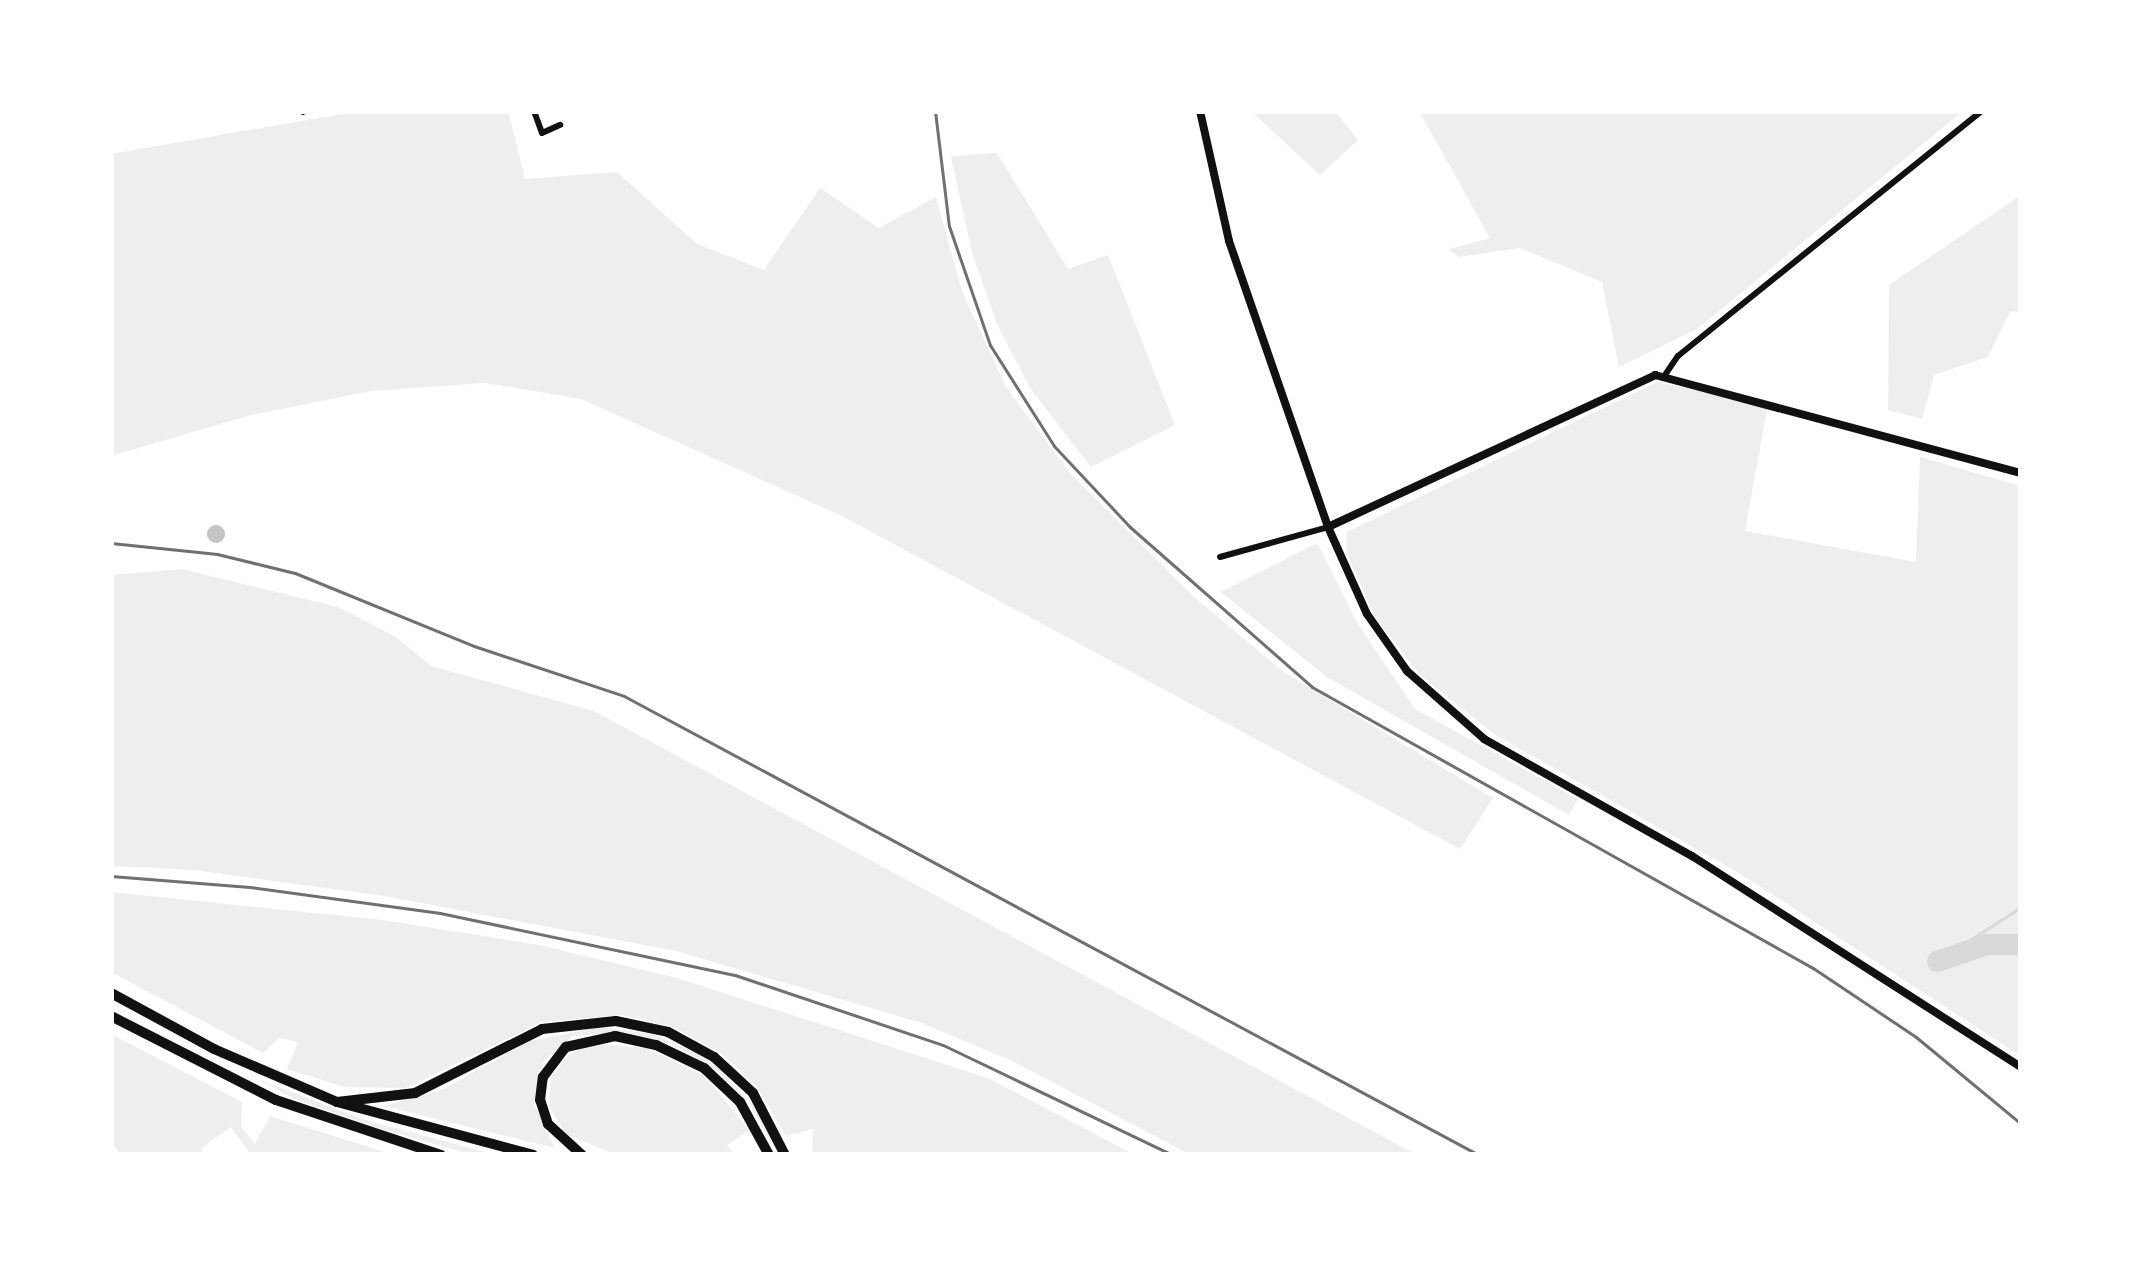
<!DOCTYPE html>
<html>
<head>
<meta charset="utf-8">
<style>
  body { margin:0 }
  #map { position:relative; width:2132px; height:1266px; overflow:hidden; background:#fff; font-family:Barlow,sans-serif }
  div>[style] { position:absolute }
  .green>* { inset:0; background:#eee }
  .stream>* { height:3px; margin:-1.5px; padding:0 1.5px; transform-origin:1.5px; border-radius:1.5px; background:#d9d9d9 }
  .river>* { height:21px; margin:-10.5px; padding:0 10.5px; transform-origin:10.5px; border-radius:10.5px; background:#d9d9d9 }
  .building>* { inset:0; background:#c4c4c4 }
  .round { border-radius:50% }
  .minor>* { height:6px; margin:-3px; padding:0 3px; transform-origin:3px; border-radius:3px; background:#111 }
  .tertiary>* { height:8px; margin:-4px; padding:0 4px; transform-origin:4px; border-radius:4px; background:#111 }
  .primary>* { height:10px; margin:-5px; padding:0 5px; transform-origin:5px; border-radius:5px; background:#111 }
  .rail>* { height:3px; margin:-1.5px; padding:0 1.5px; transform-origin:1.5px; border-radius:1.5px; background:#707070 }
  span { translate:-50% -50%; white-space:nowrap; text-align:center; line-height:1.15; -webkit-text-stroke:12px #fff; paint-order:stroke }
  .frame { position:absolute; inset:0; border:114px solid #fff; pointer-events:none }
</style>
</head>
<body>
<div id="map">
  <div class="green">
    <i style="clip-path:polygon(359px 111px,508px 111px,525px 179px,617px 172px,697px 244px,764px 270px,820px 188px,879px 228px,936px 197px,962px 291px,1006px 387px,1070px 473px,1195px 598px,1285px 673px,1493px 798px,1460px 849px,840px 515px,581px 399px,485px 383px,371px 391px,251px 415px,111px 456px,111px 154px)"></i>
    <i style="clip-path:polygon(1251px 111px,1335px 111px,1358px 140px,1320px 175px)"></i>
    <i style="clip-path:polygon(1419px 111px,1963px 111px,1697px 329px,1619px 367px,1602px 282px,1520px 248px,1459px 257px,1449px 249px,1490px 238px)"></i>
    <i style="clip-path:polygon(997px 153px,1068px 269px,1108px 255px,1175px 425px,1091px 467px,1030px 388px,997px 324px,972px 253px,951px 156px)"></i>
    <i style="clip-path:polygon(2021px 195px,2021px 311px,2010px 312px,1988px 357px,1934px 375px,1922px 419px,1888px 410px,1889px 285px)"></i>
    <i style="clip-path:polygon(1657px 382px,1768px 404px,1745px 531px,1916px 562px,1920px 457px,2021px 486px,2021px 1056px,1744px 876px,1494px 734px,1420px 675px,1375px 617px,1347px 555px,1347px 532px)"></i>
    <i style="clip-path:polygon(1317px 543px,1356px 621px,1415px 709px,1578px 799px,1569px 815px,1327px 677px,1221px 592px)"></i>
    <i style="clip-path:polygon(182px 569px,338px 607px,396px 637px,431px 666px,594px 711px,1417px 1155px,1191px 1155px,1012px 1061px,922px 1023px,676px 951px,384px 896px,193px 870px,111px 866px,111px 575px)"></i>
    <i style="clip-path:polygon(111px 892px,383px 920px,539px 945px,677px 978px,988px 1078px,1135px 1155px,812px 1155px,813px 1129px,786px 1136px,756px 1086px,722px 1054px,675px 1028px,622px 1015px,542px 1022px,406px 1088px,345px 1087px,287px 1069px,298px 1042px,279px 1038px,263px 1053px,111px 972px)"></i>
    <i style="clip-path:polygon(600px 1027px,653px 1034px,696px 1053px,719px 1069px,757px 1110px,778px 1155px,749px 1103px,717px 1071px,676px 1046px,626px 1032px,573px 1036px,543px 1062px,534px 1104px,555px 1148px,384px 1106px,441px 1090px,530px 1041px)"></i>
    <i style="clip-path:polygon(111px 1034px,242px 1102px,241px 1127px,255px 1144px,270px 1116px,394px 1155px,251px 1155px,231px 1127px,201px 1148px,204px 1155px,120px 1155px,111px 1140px)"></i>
    <i style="clip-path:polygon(595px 1044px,646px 1048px,703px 1075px,750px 1130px,727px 1145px,736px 1155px,617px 1155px,565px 1134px,549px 1106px,551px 1077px,569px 1054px)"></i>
    <i style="clip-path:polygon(260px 1080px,362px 1119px,496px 1155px,462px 1152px,378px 1128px,294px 1099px)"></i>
  </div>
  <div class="stream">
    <i style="left:1942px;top:958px;width:94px;rotate:-32.8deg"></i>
  </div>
  <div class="river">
    <i style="left:1937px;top:961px;width:52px;rotate:-19.1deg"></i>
    <i style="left:1986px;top:944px;width:35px"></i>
  </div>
  <div class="building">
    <i class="round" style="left:207px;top:525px;width:18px;height:18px"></i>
  </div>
  <div class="minor">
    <i style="left:534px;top:111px;width:23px;rotate:70deg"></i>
    <i style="left:542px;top:133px;width:20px;rotate:-24deg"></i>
    <i style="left:303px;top:112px;width:1px;rotate:-45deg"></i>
    <i style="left:1665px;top:375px;width:23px;rotate:-56deg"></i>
    <i style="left:1678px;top:356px;width:390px;rotate:-38.9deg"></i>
    <i style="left:1220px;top:557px;width:112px;rotate:-15.5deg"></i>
  </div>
  <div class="tertiary">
    <i style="left:1200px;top:111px;width:133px;rotate:77.4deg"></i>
    <i style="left:1229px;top:241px;width:303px;rotate:70.9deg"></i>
    <i style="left:1328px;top:527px;width:95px;rotate:65.9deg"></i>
    <i style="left:1367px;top:614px;width:70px;rotate:54.9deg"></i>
    <i style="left:1407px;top:671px;width:103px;rotate:41.4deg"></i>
    <i style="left:1484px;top:739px;width:239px;rotate:29.4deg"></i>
    <i style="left:1692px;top:856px;width:391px;rotate:32.7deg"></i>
    <i style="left:1328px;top:527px;width:361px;rotate:-24.9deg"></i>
    <i style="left:1655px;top:375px;width:379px;rotate:15deg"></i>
  </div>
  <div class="primary">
    <i style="left:111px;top:993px;width:117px;rotate:28.5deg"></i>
    <i style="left:214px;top:1049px;width:134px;rotate:23.3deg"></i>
    <i style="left:337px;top:1102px;width:203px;rotate:15.1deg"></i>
    <i style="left:111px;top:1016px;width:185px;rotate:27deg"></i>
    <i style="left:276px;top:1100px;width:174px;rotate:18.4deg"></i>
    <i style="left:337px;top:1102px;width:79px;rotate:-6.6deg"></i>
    <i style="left:415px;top:1093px;width:142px;rotate:-26.7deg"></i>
    <i style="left:542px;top:1029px;width:74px;rotate:-6.2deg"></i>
    <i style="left:616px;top:1021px;width:53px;rotate:11.9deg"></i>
    <i style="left:668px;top:1032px;width:52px;rotate:28.5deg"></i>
    <i style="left:714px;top:1057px;width:53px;rotate:42.7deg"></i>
    <i style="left:753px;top:1093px;width:70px;rotate:62.7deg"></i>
    <i style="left:582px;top:1155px;width:46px;rotate:-137.6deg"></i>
    <i style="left:548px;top:1124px;width:25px;rotate:-108deg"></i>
    <i style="left:540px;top:1100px;width:23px;rotate:-83deg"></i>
    <i style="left:543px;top:1077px;width:38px;rotate:-53deg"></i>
    <i style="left:566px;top:1047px;width:50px;rotate:-12.7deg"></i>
    <i style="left:615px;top:1036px;width:42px;rotate:12.4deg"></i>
    <i style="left:656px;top:1045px;width:53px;rotate:25.6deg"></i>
    <i style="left:704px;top:1068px;width:50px;rotate:43.4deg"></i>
    <i style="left:740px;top:1102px;width:60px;rotate:61.3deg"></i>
  </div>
  <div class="rail">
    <i style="left:935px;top:111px;width:116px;rotate:83.1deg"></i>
    <i style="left:949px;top:226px;width:126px;rotate:71deg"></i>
    <i style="left:990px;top:345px;width:120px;rotate:57.6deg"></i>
    <i style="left:1054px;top:446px;width:111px;rotate:46.8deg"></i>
    <i style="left:1130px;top:527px;width:242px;rotate:41.3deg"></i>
    <i style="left:1312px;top:687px;width:574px;rotate:29.29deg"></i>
    <i style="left:1813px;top:968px;width:124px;rotate:33.8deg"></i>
    <i style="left:1916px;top:1037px;width:136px;rotate:39.6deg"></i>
    <i style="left:111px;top:543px;width:107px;rotate:5.9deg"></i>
    <i style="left:217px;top:554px;width:80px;rotate:13.7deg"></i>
    <i style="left:295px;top:573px;width:193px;rotate:22.2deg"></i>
    <i style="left:474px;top:646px;width:158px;rotate:18.4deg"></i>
    <i style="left:624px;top:696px;width:970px;rotate:28.23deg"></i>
    <i style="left:111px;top:876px;width:139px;rotate:4.5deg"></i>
    <i style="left:250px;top:887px;width:192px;rotate:7.8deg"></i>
    <i style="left:440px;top:913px;width:301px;rotate:11.9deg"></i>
    <i style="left:735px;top:975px;width:219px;rotate:18.6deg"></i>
    <i style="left:943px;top:1045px;width:255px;rotate:25.6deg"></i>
  </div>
  <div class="frame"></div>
</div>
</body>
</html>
